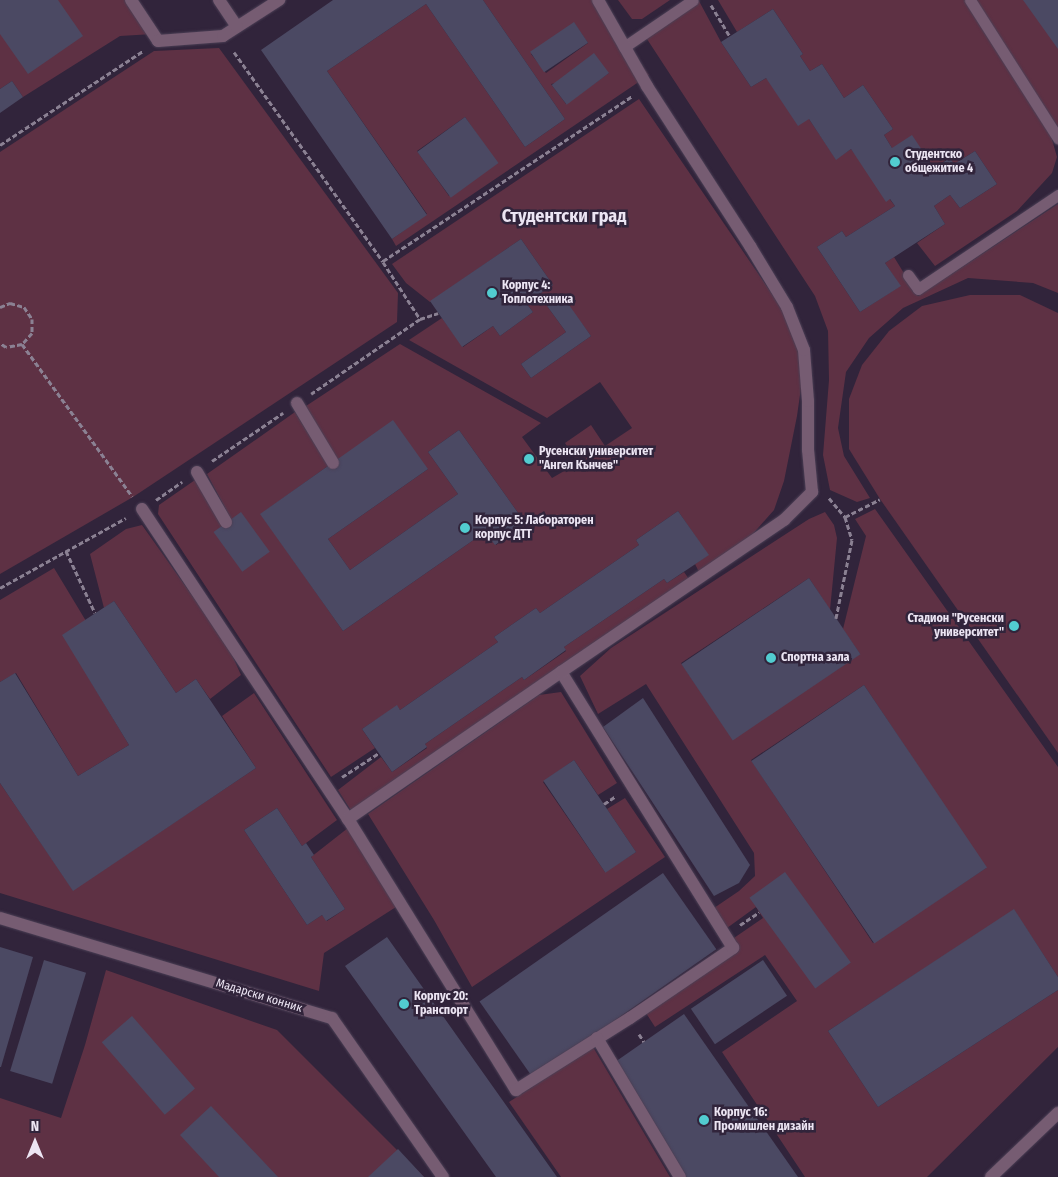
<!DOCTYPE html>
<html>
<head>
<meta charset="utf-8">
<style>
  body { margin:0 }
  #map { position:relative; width:1058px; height:1177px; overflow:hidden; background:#31243b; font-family:"Fira Sans Condensed",sans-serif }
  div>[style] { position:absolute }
  .green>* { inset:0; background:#5e3144 }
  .building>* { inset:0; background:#4b4963; transform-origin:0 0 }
  .path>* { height:3px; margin-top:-1.5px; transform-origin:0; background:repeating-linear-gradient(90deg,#8b8193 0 5px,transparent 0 7.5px) }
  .roads { filter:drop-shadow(0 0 1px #4b3f55) drop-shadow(0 0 1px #4b3f55) }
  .lane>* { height:11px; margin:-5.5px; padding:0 5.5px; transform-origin:5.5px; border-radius:5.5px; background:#765c72 }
  .street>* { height:12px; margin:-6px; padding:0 6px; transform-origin:6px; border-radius:6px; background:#765c72 }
  .dots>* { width:14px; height:14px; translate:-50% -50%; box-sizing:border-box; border:2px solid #31243b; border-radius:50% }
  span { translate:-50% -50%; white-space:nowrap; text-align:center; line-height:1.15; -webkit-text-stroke:5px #31243b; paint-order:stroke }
  .poi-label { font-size:12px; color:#ece5f3; font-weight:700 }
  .left { translate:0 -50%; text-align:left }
  .right { translate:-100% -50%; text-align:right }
  .street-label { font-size:12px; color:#ece5f3 }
  .district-label { font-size:18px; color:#ece5f3; font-weight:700 }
  .north { position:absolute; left:10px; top:1117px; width:50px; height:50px; -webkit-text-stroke:4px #31243b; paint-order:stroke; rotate:0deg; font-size:14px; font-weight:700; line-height:20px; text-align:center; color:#ece5f3 }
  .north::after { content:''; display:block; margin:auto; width:18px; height:22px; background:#ece5f3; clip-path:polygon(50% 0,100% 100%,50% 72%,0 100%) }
</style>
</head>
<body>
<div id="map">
  <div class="green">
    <i style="clip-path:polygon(58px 0,131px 0,153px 34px,120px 36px,23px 97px,12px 81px,0 89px,0 34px)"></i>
    <i style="clip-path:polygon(evenodd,483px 0,596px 0,649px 75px,396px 246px,392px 239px,427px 214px,327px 71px,426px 4px,525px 147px,565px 119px,483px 0,574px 23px,588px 43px,546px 73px,531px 54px,574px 23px,483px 0,609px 73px,566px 104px,551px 84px,609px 73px,483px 0,465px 117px,497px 163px,449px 196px,417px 151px,465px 117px)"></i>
    <i style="clip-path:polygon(618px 0,670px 0,642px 19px,632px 19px)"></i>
    <i style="clip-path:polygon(718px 0,1058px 0,1058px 145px,1051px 136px,1057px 157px,1052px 173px,1017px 211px,935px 266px,917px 243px,945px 224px,934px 206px,950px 195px,960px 208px,997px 184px,975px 151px,954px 164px,949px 158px,934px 168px,892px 148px,884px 135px,893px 129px,863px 85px,844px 98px,822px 64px,810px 71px,800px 56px,803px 54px,773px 9px,737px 32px)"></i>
    <i style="clip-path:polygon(699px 1px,721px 42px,751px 87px,766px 78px,809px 119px,836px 159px,851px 149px,895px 206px,846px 237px,842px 231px,817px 247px,860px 312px,900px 286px,885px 263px,894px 257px,918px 296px,1058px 204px,1058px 293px,1033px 283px,968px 278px,903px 308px,869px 338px,846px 372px,838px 428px,844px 456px,870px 498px,857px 502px,830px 490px,823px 455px,829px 380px,828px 331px,815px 296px,645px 36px)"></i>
    <i style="clip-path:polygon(219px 48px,398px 293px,397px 322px,133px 497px,0 574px,0 152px,154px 51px)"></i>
    <i style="clip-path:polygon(evenodd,639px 99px,783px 310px,798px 347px,802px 381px,797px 416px,784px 481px,774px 510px,751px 536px,700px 574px,695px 564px,708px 555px,678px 511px,636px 540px,639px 545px,540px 613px,536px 608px,494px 637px,498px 642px,400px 710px,397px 706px,362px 729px,375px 748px,331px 777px,158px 514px,159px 505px,195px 480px,231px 519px,207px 474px,295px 412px,328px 466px,261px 514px,343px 631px,485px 532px,496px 545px,526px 524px,459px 430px,428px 452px,458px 494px,350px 570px,328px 539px,428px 469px,337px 460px,306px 406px,400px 344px,541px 423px,522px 437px,552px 478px,578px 463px,565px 443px,591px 425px,605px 446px,632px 428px,600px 382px,547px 418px,409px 340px,442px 318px,463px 347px,493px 326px,500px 336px,533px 312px,526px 303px,553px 285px,521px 239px,430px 302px,406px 283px,392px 264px,639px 99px,561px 296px,591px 336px,531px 378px,521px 364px,566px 332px,547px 306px,561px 296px)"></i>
    <i style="clip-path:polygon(970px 295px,1020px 295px,1058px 313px,1058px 753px,880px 499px,849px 449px,849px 399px,862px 365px,889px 331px,922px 306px)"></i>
    <i style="clip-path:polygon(evenodd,875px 509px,1058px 767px,1058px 977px,1014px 910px,828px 1031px,878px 1107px,1058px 990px,1058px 1047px,927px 1177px,805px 1177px,722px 1052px,797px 1001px,765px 955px,655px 1027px,646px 1013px,737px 951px,731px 940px,763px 918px,756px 907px,727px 928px,714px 908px,739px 891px,755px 876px,754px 853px,646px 684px,598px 714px,580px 676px,611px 648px,809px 519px,825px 512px,834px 525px,837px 538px,830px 610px,809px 578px,681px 663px,733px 739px,860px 654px,843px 629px,866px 536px,855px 519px,875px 509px,864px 685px,986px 868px,873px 943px,751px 760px,864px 685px)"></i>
    <i style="clip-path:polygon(142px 525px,228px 646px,241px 675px,210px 699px,196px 679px,176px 693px,114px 601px,104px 608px,90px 554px,126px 529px)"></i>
    <i style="clip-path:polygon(54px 568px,86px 621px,63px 635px,129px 745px,78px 776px,16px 673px,0 682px,0 600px)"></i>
    <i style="clip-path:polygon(684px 572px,691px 582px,356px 810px,350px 809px,338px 790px,381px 757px,392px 772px,427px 748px,425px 744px,522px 677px,524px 680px,566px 651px,564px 647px,664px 579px,667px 583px)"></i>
    <i style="clip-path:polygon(561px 692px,617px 783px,598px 795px,574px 760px,543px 782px,605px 872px,636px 852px,607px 809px,625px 798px,665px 857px,472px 987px,434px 920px,368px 814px,539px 695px)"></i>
    <i style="clip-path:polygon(254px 693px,337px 820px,302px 846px,277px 808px,244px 830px,307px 925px,322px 915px,327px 921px,345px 909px,311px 857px,348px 828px,396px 907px,324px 953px,319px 991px,0 893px,0 783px,73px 890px,256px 768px,222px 716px)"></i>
    <i style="clip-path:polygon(106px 970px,277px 1030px,424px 1177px,0 1177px,0 1098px,61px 1118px,85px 1045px)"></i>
    <i style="clip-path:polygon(593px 1047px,670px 1177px,561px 1177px,509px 1102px)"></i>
  </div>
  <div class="building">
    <i style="clip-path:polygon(0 0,58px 0,83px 36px,28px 74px,0 34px)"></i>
    <i style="clip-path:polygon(333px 0,483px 0,565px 119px,525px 147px,426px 4px,327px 71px,427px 215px,392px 239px,261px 50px)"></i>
    <i style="clip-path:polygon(1023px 0,1058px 0,1058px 49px)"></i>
    <i style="clip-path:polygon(773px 9px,803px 54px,800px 56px,810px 71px,822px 64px,844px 98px,863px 85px,893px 129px,884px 135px,892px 148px,912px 135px,934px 168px,950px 158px,954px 164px,975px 151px,997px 184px,960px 208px,950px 195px,934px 206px,945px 224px,885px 263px,901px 286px,860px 312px,817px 247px,842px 231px,846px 237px,895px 206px,890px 199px,886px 202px,851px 149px,836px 160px,809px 119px,798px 126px,766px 78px,751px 87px,721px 42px)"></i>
    <i style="left:574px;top:22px;width:25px;height:53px;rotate:56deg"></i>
    <i style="left:594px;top:53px;width:25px;height:53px;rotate:53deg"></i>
    <i style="clip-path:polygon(12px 81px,23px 97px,0 113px,0 89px)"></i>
    <i style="left:465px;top:117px;width:57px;height:59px;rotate:54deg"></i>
    <i style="clip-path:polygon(521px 239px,553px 285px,526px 303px,533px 312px,500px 336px,493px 326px,462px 347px,430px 301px)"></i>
    <i style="clip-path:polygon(562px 295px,591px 336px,531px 378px,521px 364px,566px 332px,547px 306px)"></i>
    <i style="clip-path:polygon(393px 420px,428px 469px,328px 539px,350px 570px,458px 494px,428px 452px,459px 430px,526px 524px,495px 545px,485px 532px,343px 631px,260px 514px)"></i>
    <i style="clip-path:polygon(678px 511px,709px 555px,667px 583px,664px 579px,564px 647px,566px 650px,524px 680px,522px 677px,425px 744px,427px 747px,392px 772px,362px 729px,397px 705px,400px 710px,498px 642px,494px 637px,536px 608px,540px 613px,639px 545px,636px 540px)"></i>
    <i style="left:241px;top:512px;width:49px;height:34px;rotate:54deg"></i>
    <i style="left:809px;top:578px;width:92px;height:154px;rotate:56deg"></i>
    <i style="clip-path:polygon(114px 601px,176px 693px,196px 679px,256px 768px,73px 891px,0 783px,0 682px,15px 673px,78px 776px,129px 745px,62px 635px)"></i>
    <i style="left:864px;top:685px;width:220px;height:136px;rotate:56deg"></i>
    <i style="clip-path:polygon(643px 698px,750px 865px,739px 883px,714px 896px,603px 727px)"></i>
    <i style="left:574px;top:760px;width:111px;height:37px;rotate:56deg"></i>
    <i style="clip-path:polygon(277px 808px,302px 846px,306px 843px,314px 855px,311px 857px,345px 909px,326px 921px,322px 915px,307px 925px,244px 830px)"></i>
    <i style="left:785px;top:872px;width:112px;height:44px;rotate:54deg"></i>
    <i style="left:663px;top:873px;width:93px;height:224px;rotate:55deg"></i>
    <i style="clip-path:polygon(1014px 909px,1058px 977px,1058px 990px,878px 1107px,828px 1031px)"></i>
    <i style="clip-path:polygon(387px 937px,462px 1043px,557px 1177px,496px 1177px,421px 1072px,345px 966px)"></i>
    <i style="clip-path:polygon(0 947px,33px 957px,1px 1067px,0 1067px)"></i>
    <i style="left:44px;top:960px;width:44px;height:116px;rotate:17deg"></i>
    <i style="left:763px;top:960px;width:43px;height:87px;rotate:56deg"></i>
    <i style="clip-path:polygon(684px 1014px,798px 1177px,686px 1177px,615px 1062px)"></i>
    <i style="left:132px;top:1016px;width:96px;height:40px;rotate:49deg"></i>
    <i style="clip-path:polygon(211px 1106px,278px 1177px,219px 1177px,180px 1135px)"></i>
    <i style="clip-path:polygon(398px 1149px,424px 1177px,368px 1177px)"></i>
  </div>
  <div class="path">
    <i style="left:711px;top:5px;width:37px;rotate:59deg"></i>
    <i style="left:234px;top:52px;width:257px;rotate:54.6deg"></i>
    <i style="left:383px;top:262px;width:68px;rotate:57deg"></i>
    <i style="left:420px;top:319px;width:132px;rotate:145.5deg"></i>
    <i style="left:0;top:145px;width:171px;rotate:-33.3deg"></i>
    <i style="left:383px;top:261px;width:299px;rotate:-33.5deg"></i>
    <i style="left:0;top:307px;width:11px;rotate:-22deg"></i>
    <i style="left:10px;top:303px;width:15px;rotate:16deg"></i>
    <i style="left:24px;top:307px;width:14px;rotate:56deg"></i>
    <i style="left:32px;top:319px;width:14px;rotate:90deg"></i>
    <i style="left:32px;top:333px;width:15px;rotate:132deg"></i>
    <i style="left:22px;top:344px;width:16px;rotate:169deg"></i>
    <i style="left:6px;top:347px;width:7px;rotate:-146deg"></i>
    <i style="left:420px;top:319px;width:19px;rotate:-18deg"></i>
    <i style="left:22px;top:344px;width:188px;rotate:54.1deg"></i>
    <i style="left:212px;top:461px;width:86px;rotate:-34.1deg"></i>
    <i style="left:829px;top:498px;width:25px;rotate:50deg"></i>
    <i style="left:845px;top:517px;width:24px;rotate:73deg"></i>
    <i style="left:852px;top:540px;width:80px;rotate:101.6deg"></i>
    <i style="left:156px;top:500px;width:32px;rotate:-35deg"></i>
    <i style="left:845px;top:517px;width:39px;rotate:-27deg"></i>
    <i style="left:66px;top:551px;width:68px;rotate:64.9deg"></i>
    <i style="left:0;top:588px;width:144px;rotate:-29.1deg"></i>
    <i style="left:342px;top:777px;width:44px;rotate:-33deg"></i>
    <i style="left:604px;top:804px;width:14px;rotate:-34deg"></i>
    <i style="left:740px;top:925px;width:23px;rotate:-34deg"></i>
    <i style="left:639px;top:1034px;width:9px;rotate:58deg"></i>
  </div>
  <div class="roads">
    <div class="lane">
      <i style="left:970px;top:0;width:164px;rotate:57.5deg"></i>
      <i style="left:624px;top:47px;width:83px;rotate:-34.3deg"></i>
      <i style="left:908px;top:275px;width:17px;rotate:54deg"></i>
      <i style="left:918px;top:289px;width:169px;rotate:-33.9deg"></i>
    </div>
    <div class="street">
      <i style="left:131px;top:0;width:49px;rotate:56.6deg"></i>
      <i style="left:158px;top:41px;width:65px;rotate:-4.4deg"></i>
      <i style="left:223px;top:36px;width:67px;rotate:-32.7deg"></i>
      <i style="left:219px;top:0;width:32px;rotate:56deg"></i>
      <i style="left:297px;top:403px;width:70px;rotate:59deg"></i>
      <i style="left:197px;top:472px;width:58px;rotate:59.9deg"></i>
      <i style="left:142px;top:509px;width:372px;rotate:56.4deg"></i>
      <i style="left:348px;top:819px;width:319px;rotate:58.2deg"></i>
      <i style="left:516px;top:1090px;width:135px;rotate:-32.3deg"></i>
      <i style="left:630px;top:1018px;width:125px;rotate:-34.2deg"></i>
      <i style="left:733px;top:948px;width:325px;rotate:-121.9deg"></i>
      <i style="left:561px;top:672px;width:259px;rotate:145.4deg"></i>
      <i style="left:561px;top:672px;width:270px;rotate:-34.3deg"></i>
      <i style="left:784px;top:520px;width:40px;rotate:-45deg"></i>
      <i style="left:812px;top:492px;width:42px;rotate:-95.4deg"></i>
      <i style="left:808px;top:450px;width:49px;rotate:-90deg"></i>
      <i style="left:808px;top:401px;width:51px;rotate:-94.5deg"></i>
      <i style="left:804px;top:350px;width:46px;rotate:-111.6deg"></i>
      <i style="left:787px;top:307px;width:71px;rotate:-121.2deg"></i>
      <i style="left:750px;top:246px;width:190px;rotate:-122.8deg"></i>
      <i style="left:647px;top:86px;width:99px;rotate:-119.7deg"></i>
      <i style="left:0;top:918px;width:347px;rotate:16.8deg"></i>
      <i style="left:332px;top:1018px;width:194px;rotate:55.1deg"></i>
      <i style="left:597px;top:1038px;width:162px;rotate:59.2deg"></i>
      <i style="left:991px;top:1177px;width:93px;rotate:-43.7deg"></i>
    </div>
  </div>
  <div class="dots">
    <i style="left:895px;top:162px;background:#52ccd0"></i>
    <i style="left:492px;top:293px;background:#52ccd0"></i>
    <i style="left:529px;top:459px;background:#52ccd0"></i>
    <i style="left:465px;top:528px;background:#52ccd0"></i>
    <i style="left:1014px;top:626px;background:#52ccd0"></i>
    <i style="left:771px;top:658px;background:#52ccd0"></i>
    <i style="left:404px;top:1004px;background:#52ccd0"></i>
    <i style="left:704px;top:1120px;background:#52ccd0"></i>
  </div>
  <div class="poi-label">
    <span class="left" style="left:905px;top:162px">Студентско<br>общежитие 4</span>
    <span class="left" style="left:502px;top:293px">Корпус 4:<br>Топлотехника</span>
    <span class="left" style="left:539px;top:459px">Русенски университет<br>"Ангел Кънчев"</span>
    <span class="left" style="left:475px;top:528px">Корпус 5: Лабораторен<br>корпус ДТТ</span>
    <span class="right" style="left:1004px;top:626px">Стадион "Русенски<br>университет"</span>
    <span class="left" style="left:781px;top:658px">Спортна зала</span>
    <span class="left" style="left:414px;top:1004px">Корпус 20:<br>Транспорт</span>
    <span class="left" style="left:714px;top:1120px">Корпус 16:<br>Промишлен дизайн</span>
  </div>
  <div class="street-label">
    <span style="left:259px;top:996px;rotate:17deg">Мадарски конник</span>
  </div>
  <div class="district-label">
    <span style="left:564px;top:216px">Студентски град</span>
  </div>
  <div class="north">N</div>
</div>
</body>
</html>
